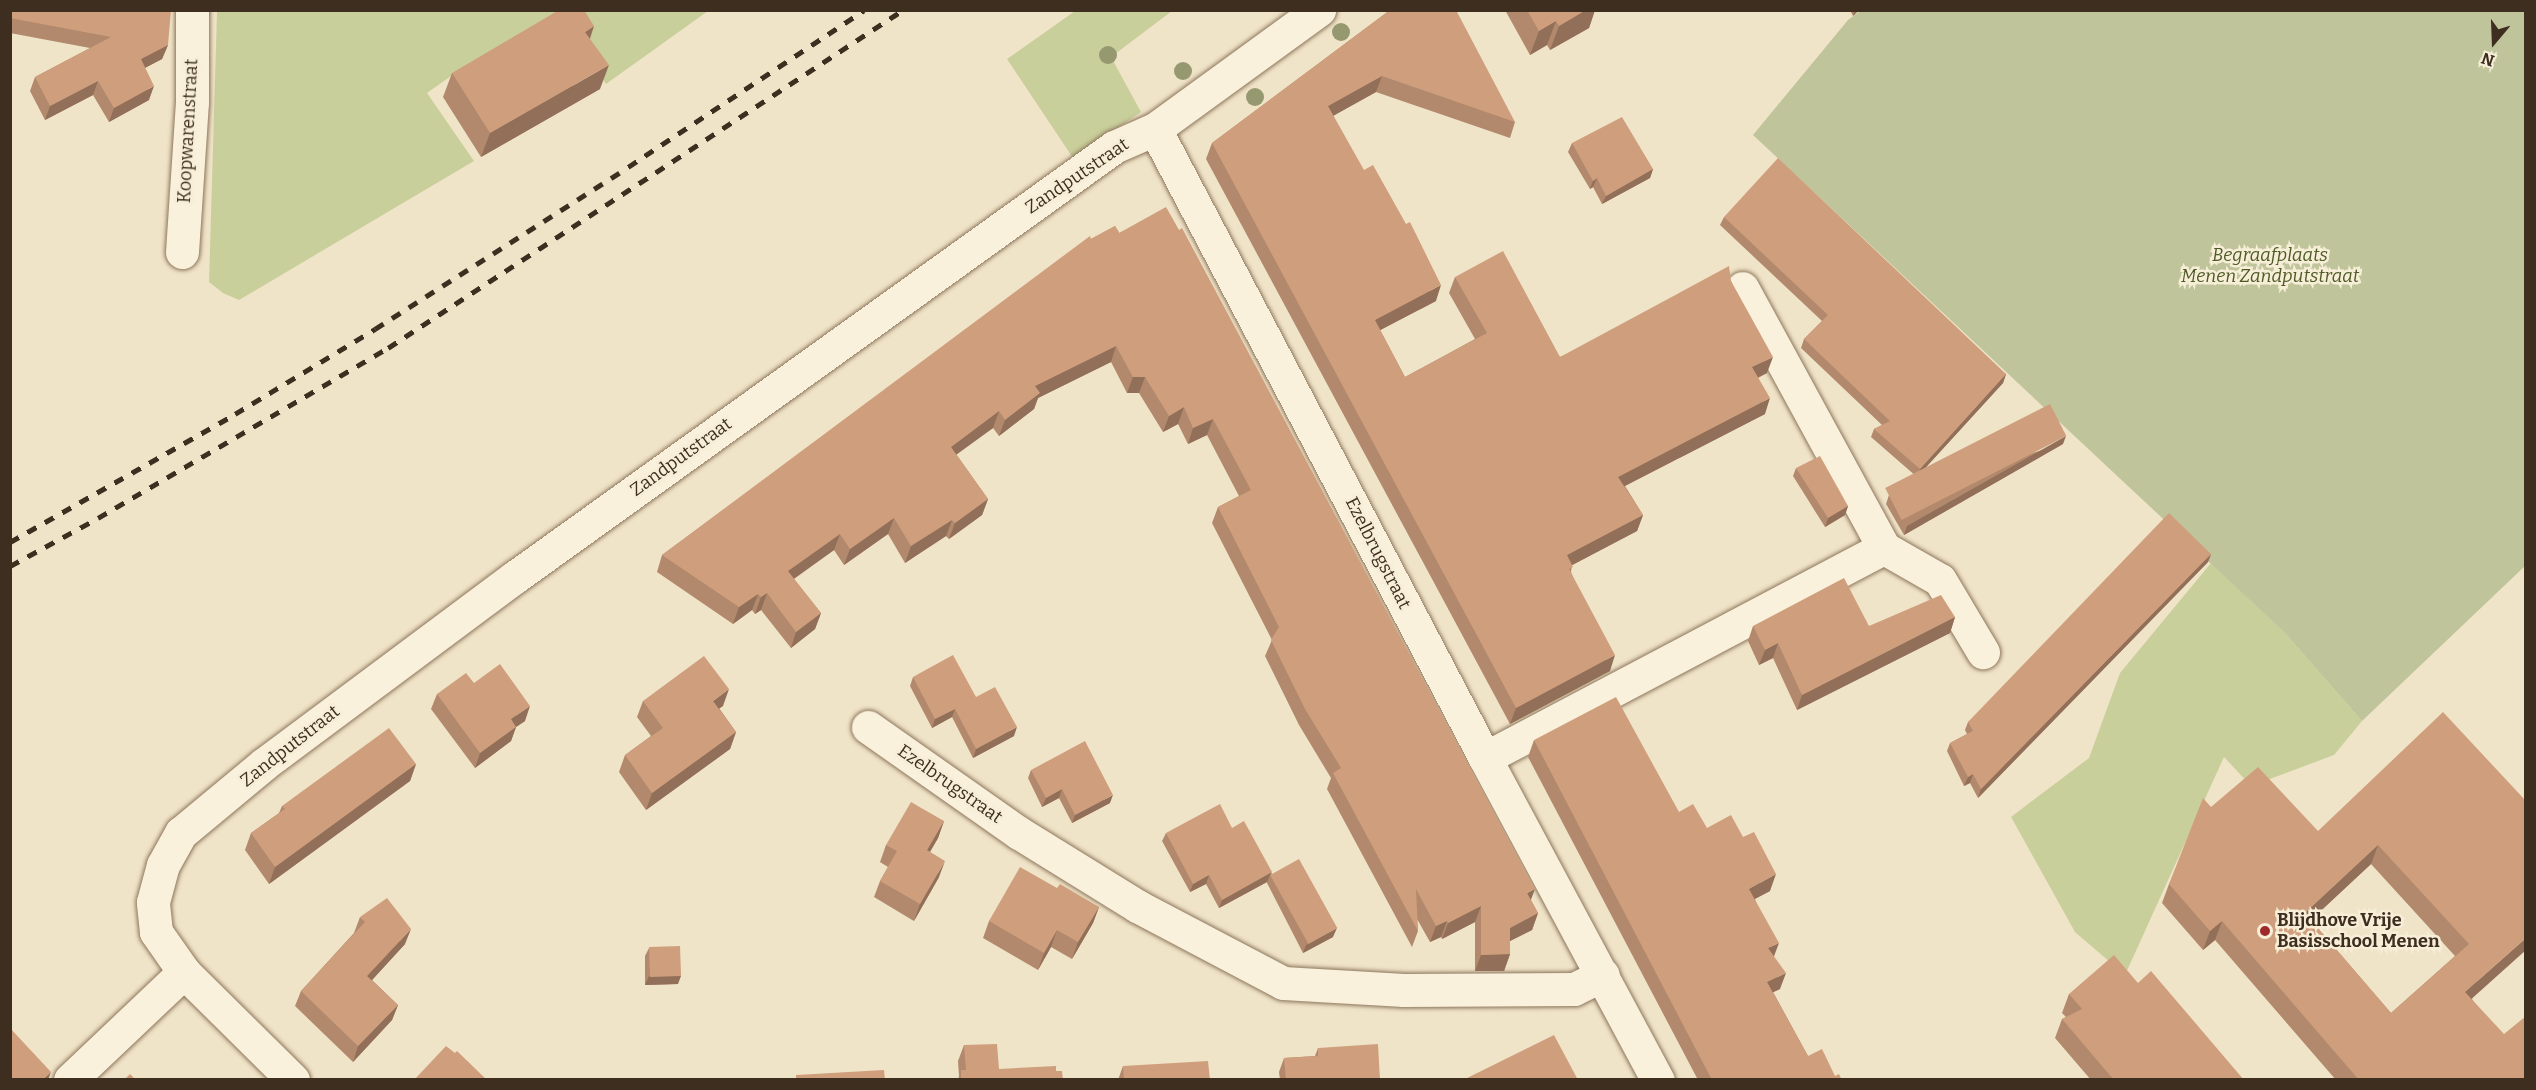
<!DOCTYPE html>
<html>
<head>
<meta charset="utf-8">
<style>
  body { margin:0 }
  #map { position:relative; width:2536px; height:1090px; overflow:hidden; background:#f0e4c8; font-family:Bitter,serif }
  div>[style] { position:absolute }
  .green>* { inset:0; background:#c9cf9b }
  .cemetery>* { inset:0; background:#bfc49a }
  .roads { filter:drop-shadow(0 0 2px #8d765c) drop-shadow(0 0 2px #8d765c) }
  .minor>* { height:33px; margin:-16.5px; padding:0 16.5px; transform-origin:16.5px; border-radius:16.5px; background:#faf1dc }
  .rail>* { height:4.5px; margin-top:-2.25px; transform-origin:0; background:repeating-linear-gradient(90deg,#3d2e20 0 10px,transparent 0 20px) }
  .trees>* { width:18px; height:18px; margin:-9px; border-radius:50%; background:#96986f }
  .wall>* { inset:0; background:#b2896c }
  .shaded-wall>* { inset:0; background:#916f58 }
  .building>* { inset:0; background:#cf9f7d; transform-origin:0 0 }
  .dots>* { width:16px; height:16px; translate:-50% -50%; box-sizing:border-box; border:3px solid #f7eed8; border-radius:50% }
  span { translate:-50% -50%; white-space:nowrap; text-align:center; line-height:1.15; -webkit-text-stroke:5px #f7eed8; paint-order:stroke }
  .street-label { font-size:18px; color:#3d2e20 }
  .park-label { font-size:18px; color:#4d5a26; font-style:italic }
  .poi-label { font-size:18px; color:#3d2e20; font-weight:700 }
  .left { translate:0 -50%; text-align:left }
  .frame { position:absolute; inset:0; border:12px solid #3d2e20; pointer-events:none }
  .north { position:absolute; left:2464px; top:12px; width:60px; height:60px; -webkit-text-stroke:4px #f7eed8; paint-order:stroke; rotate:199deg; font-size:16px; font-weight:700; line-height:24px; text-align:center; color:#3d2e20 }
  .north::after { content:''; display:block; margin:auto; width:21px; height:27px; background:#3d2e20; clip-path:polygon(50% 0,100% 100%,50% 72%,0 100%) }
</style>
</head>
<body>
<div id="map">
  <div class="green">
    <i style="clip-path:polygon(222px 10px,708px 11px,606px 84px,586px 51px,458px 71px,427px 93px,474px 161px,239px 300px,223px 293px,209px 282px,217px 12px)"></i>
    <i style="clip-path:polygon(1075px 11px,1172px 11px,1111px 57px,1141px 112px,1073px 158px,1007px 59px)"></i>
    <i style="clip-path:polygon(2211px 563px,2285px 633px,2362px 721px,2334px 755px,2251px 786px,2224px 757px,2125px 975px,2075px 932px,2011px 817px,2089px 758px,2120px 673px)"></i>
  </div>
  <div class="cemetery">
    <i style="clip-path:polygon(1860px 11px,2525px 11px,2525px 566px,2362px 721px,2285px 633px,1753px 135px,1848px 20px)"></i>
  </div>
  <div class="roads">
    <div class="minor">
      <i style="left:1155px;top:129px;width:710px;rotate:62.32deg"></i>
      <i style="left:1485px;top:758px;width:366px;rotate:61.8deg"></i>
      <i style="left:182px;top:252px;width:150px;rotate:-86.2deg"></i>
      <i style="left:192px;top:102px;width:92px;rotate:-90deg"></i>
      <i style="left:1884px;top:548px;width:64px;rotate:29.7deg"></i>
      <i style="left:1940px;top:580px;width:84px;rotate:59.2deg"></i>
      <i style="left:868px;top:727px;width:184px;rotate:35.1deg"></i>
      <i style="left:1019px;top:833px;width:139px;rotate:31.7deg"></i>
      <i style="left:1137px;top:906px;width:165px;rotate:27.8deg"></i>
      <i style="left:1283px;top:983px;width:121px;rotate:3.3deg"></i>
      <i style="left:1404px;top:990px;width:170px;rotate:-0.3deg"></i>
      <i style="left:1574px;top:989px;width:32px;rotate:-26deg"></i>
      <i style="left:1485px;top:758px;width:451px;rotate:-27.8deg"></i>
      <i style="left:1884px;top:548px;width:296px;rotate:-118.6deg"></i>
      <i style="left:70px;top:1080px;width:157px;rotate:-43.5deg"></i>
      <i style="left:293px;top:1080px;width:153px;rotate:-135.3deg"></i>
      <i style="left:184px;top:972px;width:49px;rotate:-125deg"></i>
      <i style="left:156px;top:932px;width:30px;rotate:-96deg"></i>
      <i style="left:153px;top:902px;width:38px;rotate:-75deg"></i>
      <i style="left:163px;top:865px;width:37px;rotate:-61deg"></i>
      <i style="left:181px;top:833px;width:108px;rotate:-39.7deg"></i>
      <i style="left:264px;top:764px;width:313px;rotate:-36.7deg"></i>
      <i style="left:515px;top:577px;width:737px;rotate:-35.67deg"></i>
      <i style="left:1114px;top:147px;width:45px;rotate:-23.7deg"></i>
      <i style="left:1155px;top:129px;width:203px;rotate:-36deg"></i>
    </div>
  </div>
  <div class="rail">
    <i style="left:10px;top:542px;width:259px;rotate:-29.6deg"></i>
    <i style="left:235px;top:414px;width:164px;rotate:-31.3deg"></i>
    <i style="left:375px;top:329px;width:300px;rotate:-32.6deg"></i>
    <i style="left:628px;top:167px;width:283px;rotate:-33.6deg"></i>
    <i style="left:10px;top:566px;width:100px;rotate:-28.6deg"></i>
    <i style="left:98px;top:518px;width:336px;rotate:-30.4deg"></i>
    <i style="left:388px;top:348px;width:616px;rotate:-33.28deg"></i>
  </div>
  <div class="trees">
    <i style="left:1341px;top:32px"></i>
    <i style="left:1108px;top:55px"></i>
    <i style="left:1183px;top:71px"></i>
    <i style="left:1255px;top:97px"></i>
  </div>
  <div class="wall">
    <i style="clip-path:polygon(10px 10px,168px 45px,162px 59px,145px 68px,149px 100px,109px 122px,93px 95px,45px 120px,30px 91px,35px 77px,90px 48px,10px 33px)"></i>
    <i style="clip-path:polygon(1390px 10px,1515px 122px,1510px 138px,1376px 92px,1333px 116px,1436px 301px,1380px 330px,1405px 377px,1475px 339px,1449px 293px,1455px 277px,1560px 357px,1731px 281px,1767px 373px,1758px 378px,1765px 414px,1625px 486px,1643px 515px,1637px 531px,1572px 565px,1571px 572px,1610px 671px,1510px 724px,1206px 159px,1212px 143px)"></i>
    <i style="clip-path:polygon(1505px 10px,1595px 10px,1589px 28px,1550px 50px,1547px 45px,1530px 55px)"></i>
    <i style="clip-path:polygon(1850px 10px,1859px 10px,1853px 16px)"></i>
    <i style="clip-path:polygon(452px 73px,600px 89px,481px 157px,443px 97px)"></i>
    <i style="clip-path:polygon(1572px 143px,1653px 169px,1650px 178px,1602px 204px,1593px 187px,1590px 189px,1568px 152px)"></i>
    <i style="clip-path:polygon(1724px 217px,2006px 374px,2003px 383px,1917px 477px,1871px 437px,1874px 429px,1882px 425px,1801px 348px,1804px 339px,1822px 321px,1720px 225px)"></i>
    <i style="clip-path:polygon(1115px 226px,1531px 900px,1538px 913px,1532px 930px,1510px 941px,1510px 954px,1504px 971px,1475px 971px,1475px 922px,1442px 939px,1441px 937px,1430px 942px,1417px 919px,1418px 931px,1412px 947px,1327px 789px,1331px 778px,1299px 725px,1265px 656px,1272px 640px,1212px 523px,1218px 507px,1239px 496px,1207px 435px,1188px 444px,1178px 424px,1163px 432px,1139px 393px,1127px 393px,1111px 362px,1038px 398px,1034px 409px,999px 436px,993px 428px,956px 454px,988px 499px,982px 515px,949px 539px,946px 536px,905px 563px,888px 534px,844px 565px,834px 550px,794px 579px,821px 613px,815px 629px,791px 648px,761px 610px,755px 614px,752px 610px,733px 624px,657px 572px,662px 555px,1091px 239px)"></i>
    <i style="clip-path:polygon(2063px 444px,1904px 535px,1886px 504px,1889px 495px)"></i>
    <i style="clip-path:polygon(1796px 468px,1848px 506px,1845px 515px,1825px 527px,1793px 476px)"></i>
    <i style="clip-path:polygon(2211px 554px,2208px 562px,1978px 798px,1970px 783px,1964px 786px,1947px 751px,1950px 743px,1967px 734px,1965px 730px,1968px 722px)"></i>
    <i style="clip-path:polygon(1955px 617px,1950px 633px,1797px 710px,1773px 658px,1759px 665px,1748px 641px,1753px 626px,1869px 626px)"></i>
    <i style="clip-path:polygon(913px 677px,976px 697px,1014px 736px,973px 758px,952px 717px,932px 728px,910px 686px)"></i>
    <i style="clip-path:polygon(474px 683px,525px 721px,516px 727px,511px 741px,475px 768px,431px 709px,437px 694px)"></i>
    <i style="clip-path:polygon(643px 701px,723px 706px,719px 708px,736px 732px,730px 749px,646px 810px,619px 772px,625px 755px,651px 736px,637px 717px)"></i>
    <i style="clip-path:polygon(1534px 740px,1679px 812px,1770px 891px,1755px 899px,1774px 956px,1780px 989px,1773px 992px,1808px 1056px,1835px 1076px,1842px 1080px,1698px 1080px,1528px 757px)"></i>
    <i style="clip-path:polygon(416px 764px,410px 781px,269px 884px,245px 850px,251px 833px,279px 813px,282px 806px)"></i>
    <i style="clip-path:polygon(1031px 770px,1110px 803px,1072px 823px,1059px 798px,1042px 807px,1028px 778px)"></i>
    <i style="clip-path:polygon(evenodd,2526px 801px,2472px 999px,2526px 1080px,2336px 1080px,2215px 940px,2203px 950px,2162px 903px,2169px 884px,2211px 807px,2318px 831px,2526px 801px,2371px 864px,2455px 956px,2391px 1013px,2311px 920px,2371px 864px)"></i>
    <i style="clip-path:polygon(944px 821px,938px 838px,930px 852px,939px 877px,914px 921px,874px 897px,880px 881px,888px 867px,880px 862px,886px 845px)"></i>
    <i style="clip-path:polygon(1232px 828px,1272px 874px,1333px 937px,1303px 953px,1267px 883px,1267px 882px,1219px 908px,1206px 884px,1190px 892px,1162px 841px,1166px 833px)"></i>
    <i style="clip-path:polygon(1057px 888px,1099px 907px,1093px 923px,1072px 959px,1051px 947px,1038px 970px,983px 938px,989px 921px)"></i>
    <i style="clip-path:polygon(360px 917px,405px 944px,372px 980px,398px 1005px,392px 1020px,353px 1062px,295px 1006px,301px 991px,354px 933px)"></i>
    <i style="clip-path:polygon(649px 948px,678px 984px,645px 985px,645px 956px)"></i>
    <i style="clip-path:polygon(2138px 983px,2244px 1080px,2091px 1080px,2055px 1038px,2062px 1019px,2066px 1017px,2062px 1013px,2069px 994px)"></i>
    <i style="clip-path:polygon(964px 1045px,999px 1069px,1056px 1071px,1063px 1080px,958px 1080px,959px 1076px,958px 1061px)"></i>
    <i style="clip-path:polygon(1318px 1048px,1380px 1080px,1280px 1080px,1279px 1072px,1284px 1058px,1315px 1056px)"></i>
    <i style="clip-path:polygon(1123px 1066px,1210px 1080px,1118px 1080px)"></i>
  </div>
  <div class="shaded-wall">
    <i style="clip-path:polygon(1586px 10px,1595px 10px,1589px 28px,1550px 50px,1559px 26px)"></i>
    <i style="clip-path:polygon(1855px 10px,1859px 10px,1853px 16px)"></i>
    <i style="clip-path:polygon(1556px 21px,1547px 45px,1530px 55px,1539px 31px)"></i>
    <i style="clip-path:polygon(594px 26px,586px 51px,585px 32px)"></i>
    <i style="clip-path:polygon(168px 45px,162px 59px,135px 73px,141px 59px)"></i>
    <i style="clip-path:polygon(609px 65px,600px 89px,481px 157px,490px 133px)"></i>
    <i style="clip-path:polygon(1382px 76px,1376px 92px,1322px 122px,1328px 106px)"></i>
    <i style="clip-path:polygon(98px 81px,93px 95px,45px 120px,50px 106px)"></i>
    <i style="clip-path:polygon(154px 86px,149px 100px,109px 122px,114px 108px)"></i>
    <i style="clip-path:polygon(1653px 169px,1650px 178px,1602px 204px,1606px 196px)"></i>
    <i style="clip-path:polygon(1597px 178px,1593px 187px,1590px 189px,1593px 181px)"></i>
    <i style="clip-path:polygon(1441px 285px,1436px 301px,1369px 336px,1375px 320px)"></i>
    <i style="clip-path:polygon(1116px 346px,1111px 362px,1038px 398px,1034px 409px,999px 436px,1005px 420px,1035px 386px)"></i>
    <i style="clip-path:polygon(1773px 357px,1767px 373px,1746px 383px,1752px 367px)"></i>
    <i style="clip-path:polygon(2006px 374px,2003px 383px,1917px 477px,1920px 469px)"></i>
    <i style="clip-path:polygon(1133px 377px,1145px 377px,1139px 393px,1127px 393px)"></i>
    <i style="clip-path:polygon(1770px 398px,1765px 414px,1613px 492px,1618px 477px)"></i>
    <i style="clip-path:polygon(1184px 407px,1178px 424px,1163px 432px,1169px 416px)"></i>
    <i style="clip-path:polygon(999px 411px,993px 428px,945px 463px,951px 447px)"></i>
    <i style="clip-path:polygon(1213px 419px,1207px 435px,1188px 444px,1193px 428px)"></i>
    <i style="clip-path:polygon(2066px 436px,2063px 444px,1904px 535px,1907px 526px)"></i>
    <i style="clip-path:polygon(988px 499px,982px 515px,949px 539px,955px 523px)"></i>
    <i style="clip-path:polygon(1848px 506px,1845px 515px,1825px 527px,1828px 518px)"></i>
    <i style="clip-path:polygon(1643px 515px,1637px 531px,1561px 571px,1567px 555px)"></i>
    <i style="clip-path:polygon(894px 518px,888px 534px,844px 565px,850px 549px)"></i>
    <i style="clip-path:polygon(952px 520px,946px 536px,905px 563px,911px 546px)"></i>
    <i style="clip-path:polygon(840px 534px,834px 550px,782px 587px,788px 571px)"></i>
    <i style="clip-path:polygon(2211px 554px,2208px 562px,1978px 798px,1981px 789px)"></i>
    <i style="clip-path:polygon(767px 593px,761px 610px,755px 614px,761px 597px)"></i>
    <i style="clip-path:polygon(758px 594px,752px 610px,733px 624px,739px 607px)"></i>
    <i style="clip-path:polygon(821px 613px,815px 629px,791px 648px,796px 632px)"></i>
    <i style="clip-path:polygon(1955px 617px,1950px 633px,1797px 710px,1802px 695px)"></i>
    <i style="clip-path:polygon(1778px 643px,1773px 658px,1759px 665px,1765px 650px)"></i>
    <i style="clip-path:polygon(1615px 655px,1610px 671px,1510px 724px,1516px 708px)"></i>
    <i style="clip-path:polygon(729px 689px,723px 706px,707px 717px,713px 701px)"></i>
    <i style="clip-path:polygon(530px 706px,525px 721px,516px 727px,511px 741px,475px 768px,480px 753px,511px 719px)"></i>
    <i style="clip-path:polygon(955px 709px,952px 717px,932px 728px,935px 719px)"></i>
    <i style="clip-path:polygon(1017px 727px,1014px 736px,973px 758px,976px 749px)"></i>
    <i style="clip-path:polygon(736px 732px,730px 749px,646px 810px,652px 793px)"></i>
    <i style="clip-path:polygon(416px 764px,410px 781px,269px 884px,275px 867px)"></i>
    <i style="clip-path:polygon(1973px 774px,1970px 783px,1964px 786px,1968px 777px)"></i>
    <i style="clip-path:polygon(1062px 789px,1059px 798px,1042px 807px,1046px 798px)"></i>
    <i style="clip-path:polygon(1113px 795px,1110px 803px,1072px 823px,1075px 815px)"></i>
    <i style="clip-path:polygon(944px 821px,938px 838px,921px 867px,927px 850px)"></i>
    <i style="clip-path:polygon(2378px 845px,2371px 864px,2298px 932px,2305px 913px)"></i>
    <i style="clip-path:polygon(945px 861px,939px 877px,914px 921px,920px 904px)"></i>
    <i style="clip-path:polygon(1272px 872px,1270px 875px,1267px 882px,1219px 908px,1222px 900px)"></i>
    <i style="clip-path:polygon(1776px 874px,1770px 891px,1743px 905px,1749px 889px)"></i>
    <i style="clip-path:polygon(1209px 875px,1206px 884px,1190px 892px,1193px 884px)"></i>
    <i style="clip-path:polygon(1535px 889px,1529px 905px,1527px 893px)"></i>
    <i style="clip-path:polygon(1481px 906px,1475px 922px,1442px 939px,1448px 923px)"></i>
    <i style="clip-path:polygon(1099px 907px,1093px 923px,1072px 959px,1078px 942px)"></i>
    <i style="clip-path:polygon(1538px 913px,1532px 930px,1504px 944px,1510px 928px)"></i>
    <i style="clip-path:polygon(1447px 921px,1441px 937px,1430px 942px,1436px 926px)"></i>
    <i style="clip-path:polygon(2222px 921px,2215px 940px,2203px 950px,2210px 931px)"></i>
    <i style="clip-path:polygon(1337px 928px,1333px 937px,1303px 953px,1306px 945px)"></i>
    <i style="clip-path:polygon(411px 929px,405px 944px,362px 991px,367px 976px)"></i>
    <i style="clip-path:polygon(1057px 930px,1051px 947px,1038px 970px,1044px 953px)"></i>
    <i style="clip-path:polygon(2526px 938px,2526px 950px,2458px 1011px,2465px 992px)"></i>
    <i style="clip-path:polygon(1779px 943px,1773px 959px,1768px 948px)"></i>
    <i style="clip-path:polygon(1510px 954px,1504px 971px,1475px 971px,1481px 955px)"></i>
    <i style="clip-path:polygon(1786px 973px,1780px 989px,1761px 998px,1767px 982px)"></i>
    <i style="clip-path:polygon(649px 976px,681px 976px,678px 984px,645px 985px)"></i>
    <i style="clip-path:polygon(398px 1005px,392px 1020px,353px 1062px,358px 1046px)"></i>
    <i style="clip-path:polygon(51px 1072px,48px 1080px,42px 1080px)"></i>
  </div>
  <div class="building">
    <i style="clip-path:polygon(10px 10px,171px 10px,168px 45px,141px 59px,154px 86px,114px 108px,98px 81px,50px 106px,35px 77px,111px 37px,10px 18px)"></i>
    <i style="clip-path:polygon(559px 10px,584px 10px,594px 26px,585px 32px,609px 65px,490px 133px,452px 73px)"></i>
    <i style="clip-path:polygon(1390px 10px,1456px 10px,1515px 122px,1382px 76px,1328px 106px,1364px 170px,1373px 165px,1406px 224px,1410px 222px,1441px 285px,1375px 320px,1405px 377px,1487px 333px,1455px 277px,1503px 251px,1560px 357px,1729px 266px,1731px 281px,1773px 357px,1752px 367px,1770px 398px,1618px 477px,1643px 515px,1567px 555px,1573px 567px,1569px 569px,1615px 655px,1516px 708px,1212px 143px)"></i>
    <i style="clip-path:polygon(1527px 10px,1586px 10px,1559px 26px,1556px 21px,1539px 31px)"></i>
    <i style="clip-path:polygon(1622px 117px,1653px 169px,1606px 196px,1597px 178px,1593px 181px,1572px 143px)"></i>
    <i style="clip-path:polygon(1778px 158px,2006px 374px,1920px 469px,1874px 429px,1890px 421px,1804px 339px,1828px 315px,1724px 217px)"></i>
    <i style="clip-path:polygon(1166px 207px,1179px 230px,1182px 228px,1535px 889px,1527px 893px,1538px 913px,1510px 928px,1510px 954px,1481px 955px,1481px 906px,1448px 923px,1447px 921px,1436px 926px,1416px 889px,1418px 931px,1333px 773px,1341px 768px,1305px 709px,1271px 640px,1279px 627px,1218px 507px,1251px 490px,1213px 419px,1193px 428px,1184px 407px,1169px 416px,1145px 377px,1133px 377px,1116px 346px,1035px 386px,1040px 393px,1005px 420px,999px 411px,951px 447px,988px 499px,955px 523px,952px 520px,911px 546px,894px 518px,850px 549px,840px 534px,788px 571px,821px 613px,796px 632px,767px 593px,761px 597px,758px 594px,739px 607px,662px 555px,1090px 236px,1091px 239px,1115px 226px,1119px 233px)"></i>
    <i style="left:2050px;top:404px;width:36px;height:185px;rotate:63deg"></i>
    <i style="clip-path:polygon(1820px 456px,1848px 506px,1828px 518px,1796px 468px)"></i>
    <i style="clip-path:polygon(2169px 513px,2211px 554px,1981px 789px,1973px 774px,1968px 777px,1950px 743px,1973px 731px,1968px 722px)"></i>
    <i style="clip-path:polygon(1844px 578px,1869px 626px,1941px 595px,1955px 617px,1802px 695px,1778px 643px,1765px 650px,1753px 626px)"></i>
    <i style="clip-path:polygon(953px 655px,976px 697px,995px 687px,1017px 727px,976px 749px,955px 709px,935px 719px,913px 677px)"></i>
    <i style="clip-path:polygon(704px 656px,729px 689px,713px 701px,736px 732px,652px 793px,625px 755px,663px 728px,643px 701px)"></i>
    <i style="clip-path:polygon(500px 664px,530px 706px,511px 719px,516px 727px,480px 753px,437px 694px,466px 673px,474px 683px)"></i>
    <i style="clip-path:polygon(1616px 697px,1679px 812px,1693px 804px,1707px 828px,1731px 815px,1743px 837px,1754px 832px,1776px 874px,1749px 889px,1779px 943px,1768px 948px,1786px 973px,1767px 982px,1808px 1056px,1822px 1049px,1835px 1076px,1839px 1074px,1842px 1080px,1712px 1080px,1534px 740px)"></i>
    <i style="clip-path:polygon(evenodd,2443px 712px,2526px 801px,2526px 938px,2465px 992px,2504px 1034px,2526px 1016px,2526px 1080px,2359px 1080px,2222px 921px,2210px 931px,2169px 884px,2203px 798px,2211px 807px,2258px 767px,2318px 831px,2443px 712px,2378px 845px,2469px 944px,2391px 1013px,2305px 913px,2378px 845px)"></i>
    <i style="clip-path:polygon(389px 728px,416px 764px,275px 867px,251px 833px,285px 809px,282px 806px)"></i>
    <i style="clip-path:polygon(1085px 741px,1113px 795px,1075px 815px,1062px 789px,1046px 798px,1031px 770px)"></i>
    <i style="clip-path:polygon(911px 802px,944px 821px,927px 850px,945px 861px,920px 904px,880px 881px,897px 851px,886px 845px)"></i>
    <i style="clip-path:polygon(1220px 804px,1232px 828px,1244px 821px,1272px 872px,1222px 900px,1209px 875px,1193px 884px,1166px 833px)"></i>
    <i style="left:1299px;top:859px;width:79px;height:33px;rotate:61deg"></i>
    <i style="clip-path:polygon(1020px 867px,1057px 888px,1060px 884px,1099px 907px,1078px 942px,1057px 930px,1044px 953px,989px 921px)"></i>
    <i style="clip-path:polygon(387px 898px,411px 929px,367px 976px,398px 1005px,358px 1046px,301px 991px,365px 922px,360px 917px)"></i>
    <i style="left:680px;top:946px;width:30px;height:31px;rotate:88deg"></i>
    <i style="clip-path:polygon(2114px 955px,2138px 983px,2151px 971px,2244px 1080px,2114px 1080px,2062px 1019px,2082px 1009px,2069px 994px)"></i>
    <i style="clip-path:polygon(10px 1028px,51px 1072px,42px 1080px,10px 1080px)"></i>
    <i style="clip-path:polygon(1554px 1035px,1578px 1080px,1463px 1080px)"></i>
    <i style="clip-path:polygon(997px 1044px,999px 1069px,1056px 1066px,1056px 1071px,1062px 1071px,1063px 1080px,961px 1080px,961px 1070px,966px 1070px,964px 1045px)"></i>
    <i style="clip-path:polygon(1378px 1044px,1380px 1080px,1286px 1080px,1284px 1058px,1318px 1056px,1318px 1048px)"></i>
    <i style="clip-path:polygon(446px 1046px,455px 1053px,457px 1051px,487px 1080px,414px 1080px)"></i>
    <i style="clip-path:polygon(1208px 1061px,1210px 1080px,1124px 1080px,1123px 1066px)"></i>
    <i style="clip-path:polygon(884px 1070px,885px 1080px,796px 1080px,796px 1075px)"></i>
    <i style="clip-path:polygon(130px 1074px,136px 1080px,124px 1080px)"></i>
  </div>
  <div class="dots">
    <i style="left:2265px;top:931px;background:#9e2a2b"></i>
  </div>
  <div class="street-label">
    <span style="left:188px;top:131px;rotate:-87deg">Koopwarenstraat</span>
    <span style="left:1077px;top:176px;rotate:-34deg">Zandputstraat</span>
    <span style="left:681px;top:457px;rotate:-36deg">Zandputstraat</span>
    <span style="left:1378px;top:553px;rotate:63deg">Ezelbrugstraat</span>
    <span style="left:290px;top:746px;rotate:-38deg">Zandputstraat</span>
    <span style="left:950px;top:784px;rotate:35deg">Ezelbrugstraat</span>
  </div>
  <div class="park-label">
    <span style="left:2270px;top:266px">Begraafplaats<br>Menen Zandputstraat</span>
  </div>
  <div class="poi-label">
    <span class="left" style="left:2277px;top:931px">Blijdhove Vrije<br>Basisschool Menen</span>
  </div>
  <div class="frame"></div>
  <div class="north">N</div>
</div>
</body>
</html>
